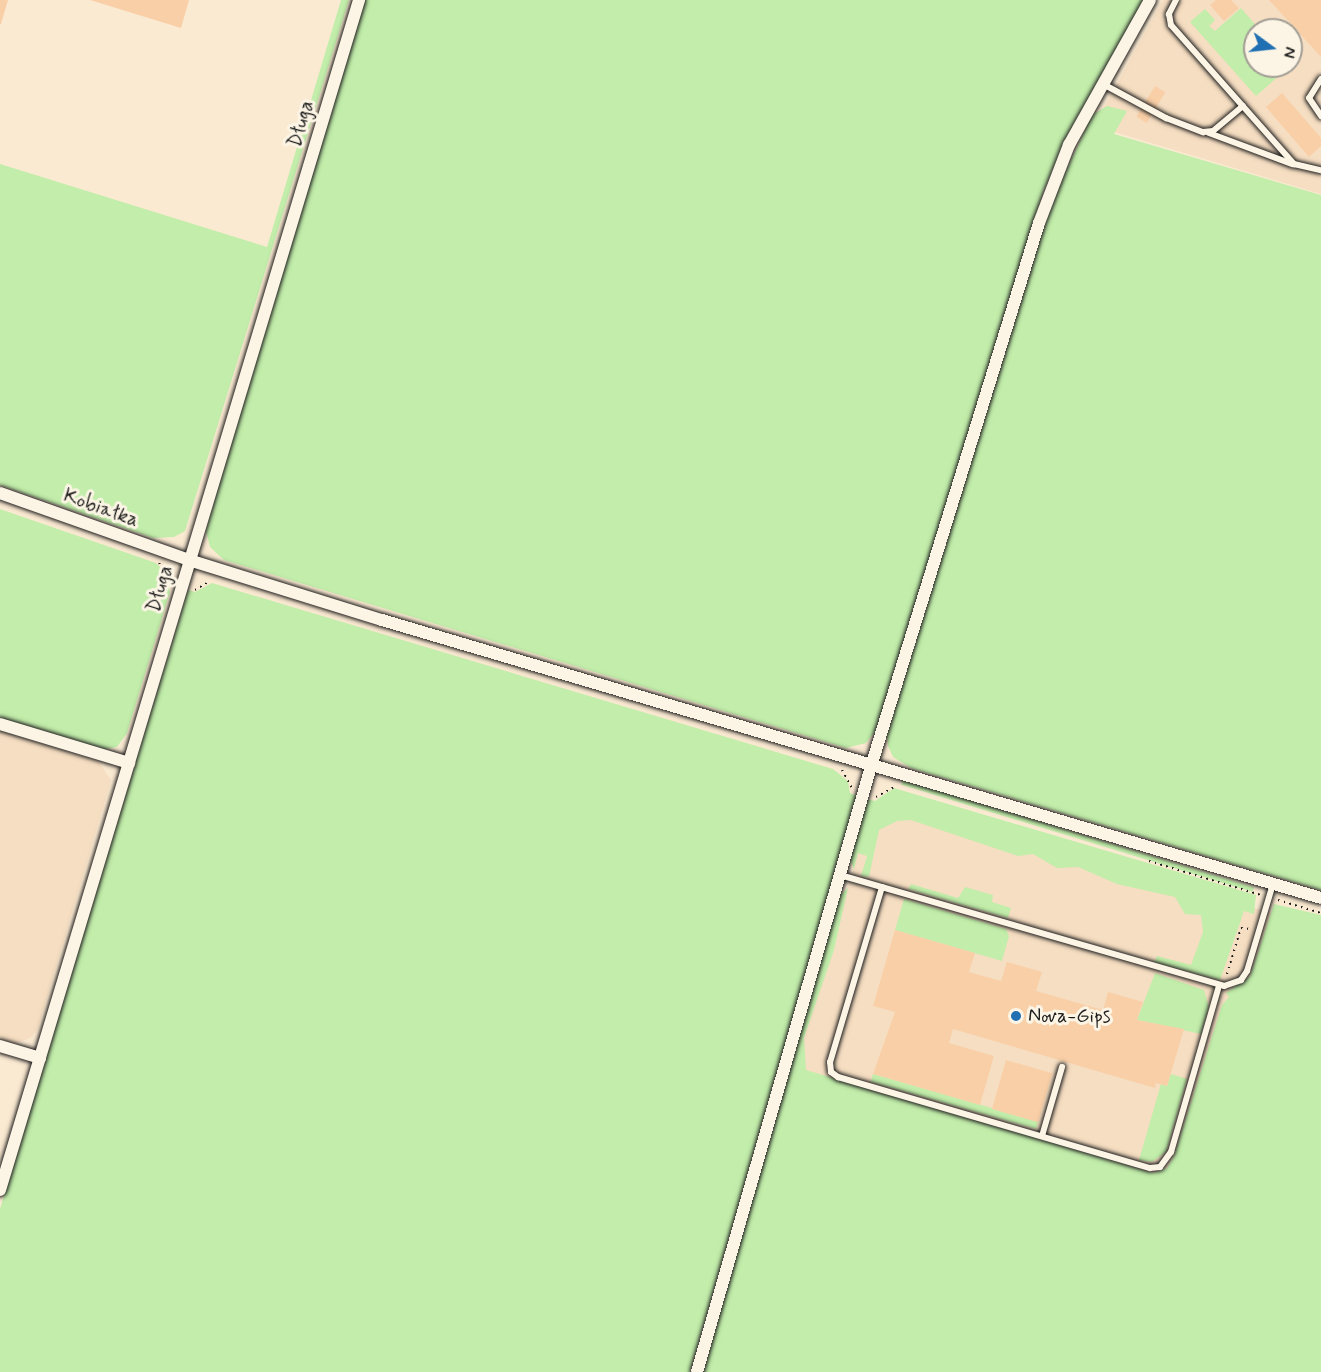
<!DOCTYPE html>
<html>
<head>
<meta charset="utf-8">
<style>
  body { margin:0 }
  #map { position:relative; width:1321px; height:1372px; overflow:hidden; background:#fbead2; font-family:Mynerve,sans-serif }
  div>[style] { position:absolute }
  .built>* { inset:0; background:#f6dec2 }
  .green>* { inset:0; background:#c2edaa; transform-origin:0 0 }
  .building>* { inset:0; background:#f9cfa7; transform-origin:0 0 }
  .path>* { height:2px; margin-top:-1px; transform-origin:0; background:repeating-linear-gradient(90deg,#1c1c1c 0 1.5px,transparent 0 6px) }
  .roads { filter:drop-shadow(0 0 2px #1c1c1c) drop-shadow(0 0 2px #1c1c1c) }
  .service>* { height:6px; margin:-3px; padding:0 3px; transform-origin:3px; border-radius:3px; background:#fcf5e5 }
  .minor>* { height:12px; margin:-6px; padding:0 6px; transform-origin:6px; border-radius:6px; background:#fcf5e5 }
  .dots>* { width:16px; height:16px; translate:-50% -50%; box-sizing:border-box; border:3px solid #fcf5e5; border-radius:50% }
  span { translate:-50% -50%; white-space:nowrap; text-align:center; line-height:1.15; -webkit-text-stroke:6px #fcf5e5; paint-order:stroke }
  .street-label { font-size:20px; color:#1c1c1c }
  .poi-label { font-size:20px; color:#1c1c1c }
  .left { translate:0 -50%; text-align:left }
  .north { position:absolute; left:1243px; top:18px; width:60px; height:60px; box-sizing:border-box; background:#fcf5e5; border:2px solid #a29e95; border-radius:50%; rotate:105deg; font-size:16px; font-weight:700; line-height:24px; text-align:center; color:#1c1c1c }
  .north::after { content:''; display:block; margin:auto; width:21px; height:27px; background:#1f6fb2; clip-path:polygon(50% 0,100% 100%,50% 72%,0 100%) }
</style>
</head>
<body>
<div id="map">
  <div class="built">
    <i style="clip-path:polygon(evenodd,1163px 0,1321px 0,1321px 194px,1094px 126px,1163px 0,1255px 30px,1291px 30px,1291px 66px,1255px 66px,1255px 30px)"></i>
    <i style="clip-path:polygon(0 731px,98px 761px,111px 780px,38px 1028px,31px 1038px,13px 1044px,0 1041px)"></i>
    <i style="clip-path:polygon(902px 803px,1298px 921px,1219px 1195px,795px 1071px,866px 826px)"></i>
  </div>
  <div class="green">
    <i style="clip-path:polygon(341px 0,349px 0,185px 531px,174px 537px,153px 538px,0 485px,0 164px,267px 247px)"></i>
    <i style="clip-path:polygon(365px 0,1144px 0,1068px 134px,1043px 192px,878px 728px,866px 743px,846px 748px,224px 560px,210px 547px,206px 531px,211px 512px)"></i>
    <i style="clip-path:polygon(1241px 8px,1260px 30px,1255px 30px,1255px 66px,1290px 66px,1256px 96px,1190px 22px,1205px 9px,1215px 20px,1209px 26px,1215px 31px)"></i>
    <i style="clip-path:polygon(1107px 106px,1127px 111px,1114px 134px,1321px 195px,1321px 890px,911px 768px,893px 757px,888px 746px,887px 735px,1053px 199px,1092px 115px)"></i>
    <i style="clip-path:polygon(0 509px,156px 563px,165px 572px,170px 592px,127px 733px,117px 747px,99px 750px,0 720px)"></i>
    <i style="clip-path:polygon(212px 583px,833px 769px,848px 781px,850px 793px,857px 796px,690px 1372px,0 1372px,0 1209px,188px 590px,195px 592px)"></i>
    <i style="left:903px;top:780px;width:367px;height:5px;rotate:17deg"></i>
    <i style="clip-path:polygon(894px 788px,1256px 895px,1254px 914px,1244px 911px,1220px 980px,1154px 962px,1157px 956px,1191px 965px,1203px 932px,1201px 915px,1185px 914px,1175px 897px,1117px 884px,1078px 867px,1057px 868px,1033px 854px,1018px 856px,911px 820px,897px 821px,879px 830px,869px 877px,861px 876px,867px 856px,858px 853px,854px 869px,850px 860px,867px 799px,875px 801px)"></i>
    <i style="clip-path:polygon(911px 884px,958px 898px,965px 887px,993px 895px,992px 902px,1011px 908px,1008px 918px,908px 889px)"></i>
    <i style="clip-path:polygon(848px 888px,834px 950px,804px 1038px,806px 1070px,1153px 1173px,1167px 1168px,1174px 1156px,1222px 1005px,1229px 997px,1226px 993px,1250px 976px,1274px 904px,1321px 915px,1321px 1372px,701px 1372px,839px 896px)"></i>
    <i style="clip-path:polygon(904px 899px,1006px 929px,1009px 936px,1002px 961px,895px 930px)"></i>
    <i style="clip-path:polygon(1155px 973px,1204px 990px,1209px 1007px,1201px 1034px,1137px 1020px)"></i>
    <i style="left:873px;top:1074px;width:172px;height:8px;rotate:16deg"></i>
    <i style="clip-path:polygon(1171px 1074px,1187px 1079px,1166px 1152px,1152px 1162px,1139px 1160px,1161px 1084px,1167px 1086px)"></i>
  </div>
  <div class="building">
    <i style="clip-path:polygon(0 0,8px 0,1px 24px,0 24px)"></i>
    <i style="clip-path:polygon(90px 0,189px 0,181px 28px)"></i>
    <i style="clip-path:polygon(1216px 0,1231px 0,1239px 8px,1224px 21px,1210px 5px)"></i>
    <i style="clip-path:polygon(1269px 0,1321px 0,1321px 57px)"></i>
    <i style="left:1155px;top:86px;width:12px;height:36px;rotate:31deg"></i>
    <i style="clip-path:polygon(1282px 93px,1321px 138px,1321px 146px,1309px 157px,1266px 107px)"></i>
    <i style="clip-path:polygon(895px 930px,975px 953px,969px 972px,1001px 981px,1007px 962px,1042px 972px,1036px 991px,1103px 1010px,1108px 992px,1143px 1002px,1137px 1020px,1184px 1029px,1167px 1086px,1156px 1083px,1155px 1088px,953px 1029px,949px 1043px,994px 1056px,980px 1105px,873px 1074px,895px 1012px,873px 1006px)"></i>
    <i style="left:1006px;top:1060px;width:48px;height:51px;rotate:16deg"></i>
  </div>
  <div class="path">
    <i style="left:159px;top:563px;width:24px;rotate:57deg"></i>
    <i style="left:195px;top:590px;width:17px;rotate:-31deg"></i>
    <i style="left:842px;top:770px;width:21px;rotate:61deg"></i>
    <i style="left:876px;top:797px;width:23px;rotate:-29deg"></i>
    <i style="left:1149px;top:861px;width:117px;rotate:16.9deg"></i>
    <i style="left:1278px;top:900px;width:45px;rotate:16.8deg"></i>
    <i style="left:1227px;top:974px;width:48px;rotate:-73.1deg"></i>
    <i style="left:1241px;top:928px;width:9px;rotate:6deg"></i>
  </div>
  <div class="roads">
    <div class="service">
      <i style="left:1176px;top:0;width:16px;rotate:117deg"></i>
      <i style="left:1169px;top:14px;width:11px;rotate:80deg"></i>
      <i style="left:1171px;top:25px;width:186px;rotate:48.5deg"></i>
      <i style="left:1294px;top:164px;width:28px;rotate:13deg"></i>
      <i style="left:1321px;top:79px;width:22px;rotate:122deg"></i>
      <i style="left:1309px;top:98px;width:22px;rotate:56deg"></i>
      <i style="left:1103px;top:84px;width:72px;rotate:28.4deg"></i>
      <i style="left:1166px;top:118px;width:40px;rotate:21deg"></i>
      <i style="left:1203px;top:132px;width:10px;rotate:-6deg"></i>
      <i style="left:1213px;top:131px;width:39px;rotate:-40deg"></i>
      <i style="left:1209px;top:133px;width:89px;rotate:20.5deg"></i>
      <i style="left:840px;top:875px;width:400px;rotate:16.1deg"></i>
      <i style="left:1224px;top:986px;width:18px;rotate:-19deg"></i>
      <i style="left:1241px;top:980px;width:11px;rotate:-56deg"></i>
      <i style="left:1247px;top:971px;width:91px;rotate:-73.4deg"></i>
      <i style="left:882px;top:887px;width:183px;rotate:106.5deg"></i>
      <i style="left:830px;top:1062px;width:10px;rotate:84deg"></i>
      <i style="left:831px;top:1072px;width:9px;rotate:36deg"></i>
      <i style="left:838px;top:1077px;width:325px;rotate:16.3deg"></i>
      <i style="left:1150px;top:1168px;width:10px;rotate:-6deg"></i>
      <i style="left:1160px;top:1167px;width:19px;rotate:-54deg"></i>
      <i style="left:1171px;top:1152px;width:173px;rotate:-73.9deg"></i>
      <i style="left:1042px;top:1136px;width:72px;rotate:-73.8deg"></i>
    </div>
    <div class="minor">
      <i style="left:0;top:493px;width:201px;rotate:19.5deg"></i>
      <i style="left:189px;top:560px;width:202px;rotate:17.3deg"></i>
      <i style="left:382px;top:620px;width:979px;rotate:16.49deg"></i>
      <i style="left:0;top:724px;width:135px;rotate:16.8deg"></i>
      <i style="left:0;top:1046px;width:42px;rotate:16.7deg"></i>
      <i style="left:0;top:1190px;width:1243px;rotate:-73.21deg"></i>
      <i style="left:697px;top:1372px;width:634px;rotate:-73.97deg"></i>
      <i style="left:872px;top:763px;width:565px;rotate:-72.82deg"></i>
      <i style="left:1039px;top:223px;width:84px;rotate:-69deg"></i>
      <i style="left:1069px;top:145px;width:166px;rotate:-60.8deg"></i>
    </div>
  </div>
  <div class="dots">
    <i style="left:1016px;top:1016px;background:#1f6fb2"></i>
  </div>
  <div class="street-label">
    <span style="left:301px;top:124px;rotate:-73deg">Długa</span>
    <span style="left:101px;top:508px;rotate:20deg">Kobiałka</span>
    <span style="left:160px;top:589px;rotate:-73deg">Długa</span>
  </div>
  <div class="poi-label">
    <span class="left" style="left:1028px;top:1016px">Nova-Gips</span>
  </div>
  <div class="north">N</div>
</div>
</body>
</html>
